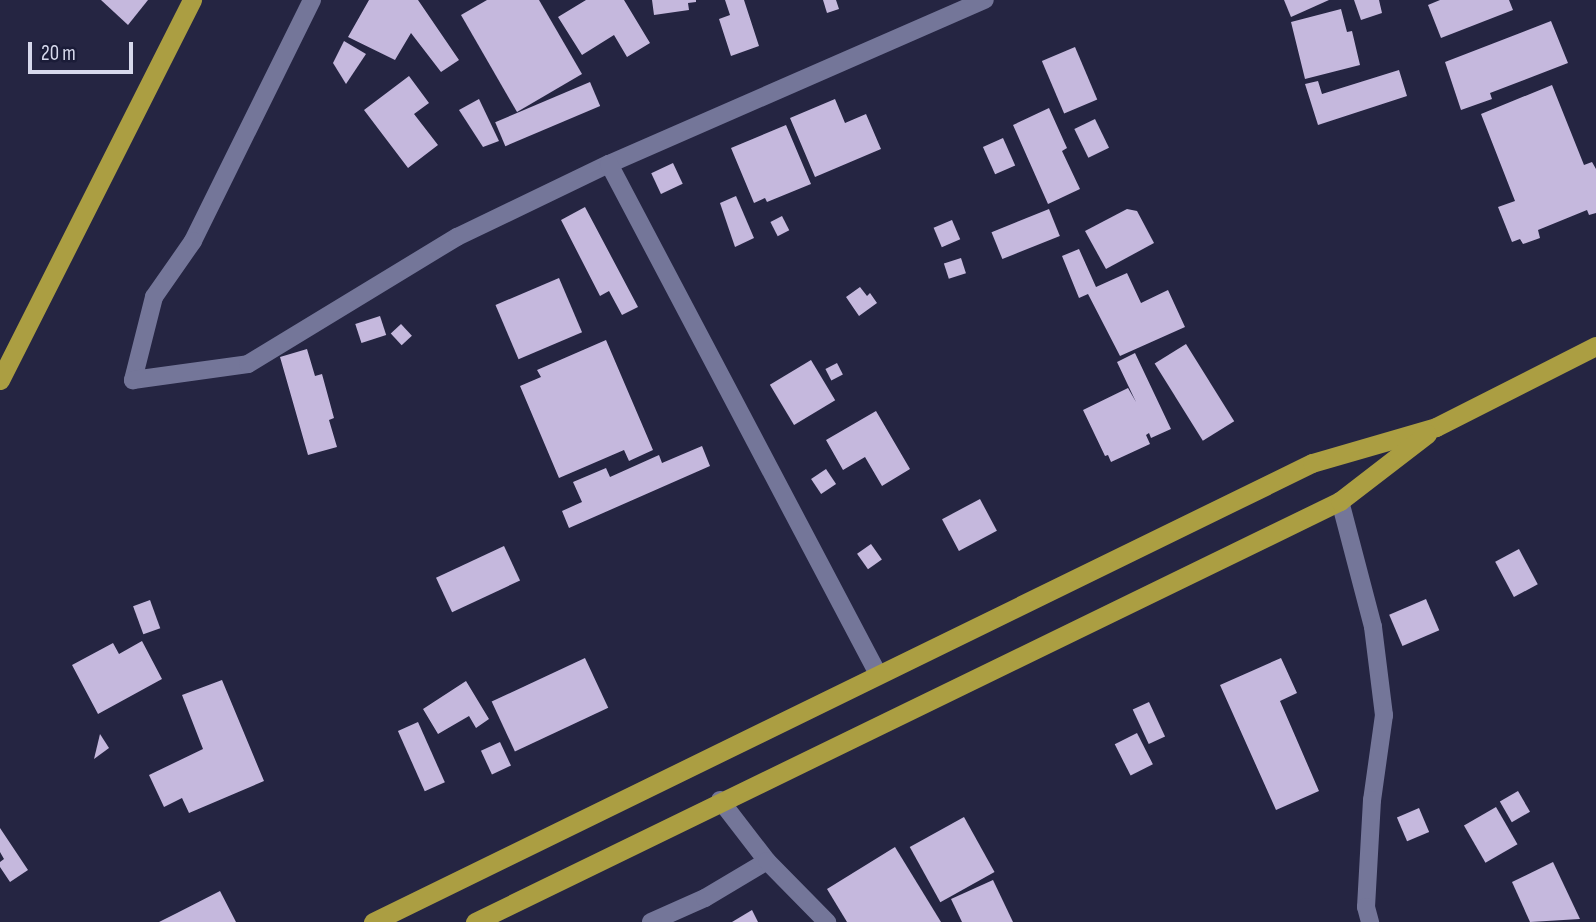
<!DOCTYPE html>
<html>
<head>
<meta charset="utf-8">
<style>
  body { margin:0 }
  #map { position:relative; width:1596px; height:922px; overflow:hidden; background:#252542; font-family:"Sofia Sans Condensed",sans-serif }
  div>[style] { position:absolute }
  .building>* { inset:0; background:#c5b8dd; transform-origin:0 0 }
  .minor>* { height:18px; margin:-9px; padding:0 9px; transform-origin:9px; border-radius:9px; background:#747699 }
  .trunk>* { height:19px; margin:-9.5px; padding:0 9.5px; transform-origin:9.5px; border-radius:9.5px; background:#ab9e42 }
  span { translate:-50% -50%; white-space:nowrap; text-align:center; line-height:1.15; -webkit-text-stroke:7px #1b1c38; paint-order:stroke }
  .scale { position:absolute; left:28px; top:42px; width:105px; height:32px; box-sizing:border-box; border:4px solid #d7d9ec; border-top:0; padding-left:9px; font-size:21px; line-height:24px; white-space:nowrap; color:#d7d9ec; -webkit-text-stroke:5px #1b1c38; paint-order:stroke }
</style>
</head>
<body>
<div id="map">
  <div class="building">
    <i style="clip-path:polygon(101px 0,148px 0,128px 25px)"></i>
    <i style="clip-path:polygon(369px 0,418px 0,459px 60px,441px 72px,411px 33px,395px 60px,348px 37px)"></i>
    <i style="clip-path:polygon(487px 0,539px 0,582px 74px,517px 112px,461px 15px)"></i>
    <i style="clip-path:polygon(586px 0,624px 0,650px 43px,627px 57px,614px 35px,582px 55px,558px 17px)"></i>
    <i style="clip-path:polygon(652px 0,696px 0,696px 2px,688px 3px,689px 10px,654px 15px)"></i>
    <i style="clip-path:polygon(725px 0,744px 0,759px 46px,731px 56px,719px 19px,730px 15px)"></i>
    <i style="clip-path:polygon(823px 0,836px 0,839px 9px,827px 13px)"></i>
    <i style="clip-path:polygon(1284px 0,1329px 0,1291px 17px)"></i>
    <i style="clip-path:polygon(1354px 0,1379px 0,1382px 13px,1361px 20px)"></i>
    <i style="clip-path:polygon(1440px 0,1509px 0,1513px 10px,1441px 38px,1428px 5px)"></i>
    <i style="clip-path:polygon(1341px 9px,1347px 32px,1352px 31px,1360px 65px,1305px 79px,1291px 22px)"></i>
    <i style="clip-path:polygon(1551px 21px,1568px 63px,1490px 93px,1492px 99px,1461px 110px,1445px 62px)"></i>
    <i style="clip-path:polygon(344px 41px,366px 54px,346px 84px,333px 63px)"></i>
    <i style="left:1075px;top:47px;width:57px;height:36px;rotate:67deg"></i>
    <i style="clip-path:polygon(1399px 70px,1407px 96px,1318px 125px,1305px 84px,1318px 81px,1322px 94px)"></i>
    <i style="clip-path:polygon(409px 76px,429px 103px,414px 114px,438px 145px,408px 168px,364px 110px)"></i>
    <i style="left:590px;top:82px;width:26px;height:103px;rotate:67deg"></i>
    <i style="clip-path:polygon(1552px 85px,1584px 165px,1592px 162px,1596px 169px,1596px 213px,1589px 215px,1587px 210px,1538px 230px,1540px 238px,1523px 244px,1520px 239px,1512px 242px,1498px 207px,1515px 201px,1481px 114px)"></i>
    <i style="clip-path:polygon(479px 99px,499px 141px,483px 147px,459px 110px)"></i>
    <i style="clip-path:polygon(835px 99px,845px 123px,866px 114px,881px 149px,815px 177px,790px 118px)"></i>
    <i style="clip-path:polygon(1049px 108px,1067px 148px,1062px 151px,1080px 189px,1048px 204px,1013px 125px)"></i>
    <i style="left:1095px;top:119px;width:32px;height:23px;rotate:64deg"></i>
    <i style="clip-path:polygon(786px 125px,811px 184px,767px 202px,765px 198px,754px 203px,731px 148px)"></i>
    <i style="left:1003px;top:138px;width:30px;height:22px;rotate:66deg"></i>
    <i style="left:673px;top:163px;width:23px;height:24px;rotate:65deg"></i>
    <i style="clip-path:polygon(736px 196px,754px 238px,735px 247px,720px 203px)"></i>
    <i style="clip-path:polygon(585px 207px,638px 307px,622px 315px,609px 291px,600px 296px,561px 220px)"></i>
    <i style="left:1049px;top:209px;width:29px;height:62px;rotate:68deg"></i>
    <i style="clip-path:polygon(1127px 209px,1137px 211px,1154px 243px,1106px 269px,1085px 231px)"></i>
    <i style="left:782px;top:216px;width:16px;height:13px;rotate:63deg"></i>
    <i style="left:952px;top:220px;width:21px;height:20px;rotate:67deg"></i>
    <i style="clip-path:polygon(1079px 249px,1096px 287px,1127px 273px,1141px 303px,1168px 290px,1185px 327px,1120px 356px,1088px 294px,1079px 298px,1062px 256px)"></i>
    <i style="left:961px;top:258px;width:16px;height:18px;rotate:72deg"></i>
    <i style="left:559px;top:278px;width:59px;height:69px;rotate:67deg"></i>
    <i style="clip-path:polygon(860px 287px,867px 296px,870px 293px,877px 303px,859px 316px,846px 297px)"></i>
    <i style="left:380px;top:316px;width:20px;height:26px;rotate:72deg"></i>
    <i style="left:401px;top:324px;width:16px;height:14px;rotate:47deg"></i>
    <i style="clip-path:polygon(606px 340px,653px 450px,629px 461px,624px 450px,559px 478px,520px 386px,541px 377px,537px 370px)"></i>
    <i style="left:1186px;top:344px;width:91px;height:37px;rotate:58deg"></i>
    <i style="clip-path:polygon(307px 349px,315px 376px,322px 374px,334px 418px,329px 420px,337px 447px,308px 455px,280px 357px)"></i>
    <i style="clip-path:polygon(1135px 353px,1171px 429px,1151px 438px,1149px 433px,1146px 435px,1150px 444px,1111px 462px,1108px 455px,1105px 456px,1083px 410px,1128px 388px,1136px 402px,1117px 362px)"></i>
    <i style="left:811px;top:360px;width:47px;height:48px;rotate:59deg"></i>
    <i style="left:837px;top:363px;width:13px;height:13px;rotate:63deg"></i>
    <i style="clip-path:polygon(876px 411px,910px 469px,882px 486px,865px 457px,843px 470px,826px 440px)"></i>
    <i style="clip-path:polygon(702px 446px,710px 466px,569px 528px,562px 511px,582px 502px,573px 482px,606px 468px,610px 477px,659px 455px,662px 463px)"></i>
    <i style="left:826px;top:469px;width:18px;height:18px;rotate:56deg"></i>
    <i style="left:980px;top:499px;width:36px;height:43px;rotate:62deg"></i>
    <i style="left:871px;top:544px;width:19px;height:17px;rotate:55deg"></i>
    <i style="left:504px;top:546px;width:38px;height:75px;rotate:65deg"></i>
    <i style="left:1519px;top:549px;width:40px;height:27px;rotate:62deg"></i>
    <i style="left:1426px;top:599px;width:34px;height:40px;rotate:67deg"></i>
    <i style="left:150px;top:600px;width:30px;height:18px;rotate:70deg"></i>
    <i style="clip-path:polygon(142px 641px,162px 679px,98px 714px,72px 665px,113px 643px,119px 654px)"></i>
    <i style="left:585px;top:658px;width:55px;height:103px;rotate:65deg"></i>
    <i style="clip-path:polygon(1281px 658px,1297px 693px,1280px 701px,1319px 791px,1276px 810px,1220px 685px)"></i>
    <i style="clip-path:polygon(222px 680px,264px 781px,189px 813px,182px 798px,164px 807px,149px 775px,203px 749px,182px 695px)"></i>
    <i style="clip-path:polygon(466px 681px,489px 719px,476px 728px,469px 716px,438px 734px,423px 709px)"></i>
    <i style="left:1149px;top:702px;width:38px;height:18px;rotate:65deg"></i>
    <i style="left:418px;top:722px;width:66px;height:22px;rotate:66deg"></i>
    <i style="left:1137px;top:733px;width:35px;height:25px;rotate:63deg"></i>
    <i style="clip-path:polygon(100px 734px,109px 748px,94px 759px)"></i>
    <i style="left:500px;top:742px;width:26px;height:21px;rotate:65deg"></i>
    <i style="left:1518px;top:791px;width:24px;height:21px;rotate:60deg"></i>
    <i style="left:1496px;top:807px;width:43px;height:37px;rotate:60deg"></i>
    <i style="left:1419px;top:808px;width:26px;height:24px;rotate:67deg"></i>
    <i style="left:964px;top:817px;width:63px;height:62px;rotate:61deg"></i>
    <i style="clip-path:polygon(0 828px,28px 870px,10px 882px,0 867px,0 862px,4px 859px,0 852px)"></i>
    <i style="clip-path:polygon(895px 847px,941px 922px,847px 922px,827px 889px)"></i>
    <i style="clip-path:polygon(1553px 862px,1580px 919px,1530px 922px,1512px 882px)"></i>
    <i style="clip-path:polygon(993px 880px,1013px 922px,962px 922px,951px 899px)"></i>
    <i style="clip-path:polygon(220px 891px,236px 922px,159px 922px,177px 913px)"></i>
    <i style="clip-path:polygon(752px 910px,758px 922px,732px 922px)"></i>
  </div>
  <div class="minor">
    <i style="left:312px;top:0;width:269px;rotate:116.3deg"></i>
    <i style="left:193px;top:241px;width:68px;rotate:124.9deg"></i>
    <i style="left:154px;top:297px;width:86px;rotate:104.2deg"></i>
    <i style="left:133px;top:380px;width:116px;rotate:-7.9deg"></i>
    <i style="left:248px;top:364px;width:245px;rotate:-31.3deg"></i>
    <i style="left:457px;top:237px;width:169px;rotate:-25.7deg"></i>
    <i style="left:609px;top:164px;width:410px;rotate:-23.6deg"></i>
    <i style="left:609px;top:164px;width:577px;rotate:62.19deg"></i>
    <i style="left:1340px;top:501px;width:130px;rotate:75.3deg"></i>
    <i style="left:1373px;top:627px;width:89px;rotate:82.9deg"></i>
    <i style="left:1384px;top:715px;width:86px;rotate:98deg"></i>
    <i style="left:1372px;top:800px;width:107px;rotate:93.2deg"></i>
    <i style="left:1366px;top:907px;width:16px;rotate:75deg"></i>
    <i style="left:720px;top:800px;width:77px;rotate:52.4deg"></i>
    <i style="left:651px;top:922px;width:59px;rotate:-24deg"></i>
    <i style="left:705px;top:898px;width:72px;rotate:-30.8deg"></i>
    <i style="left:767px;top:861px;width:86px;rotate:45.5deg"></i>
  </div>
  <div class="trunk">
    <i style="left:0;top:380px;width:426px;rotate:-63.2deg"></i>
    <i style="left:373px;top:922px;width:1045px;rotate:-26.05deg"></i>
    <i style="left:1312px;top:463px;width:129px;rotate:-16.2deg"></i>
    <i style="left:1436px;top:427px;width:179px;rotate:-26.9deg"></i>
    <i style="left:475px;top:922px;width:962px;rotate:-25.95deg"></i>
    <i style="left:1340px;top:501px;width:110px;rotate:-37.6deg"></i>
  </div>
  <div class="scale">20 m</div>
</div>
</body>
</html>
